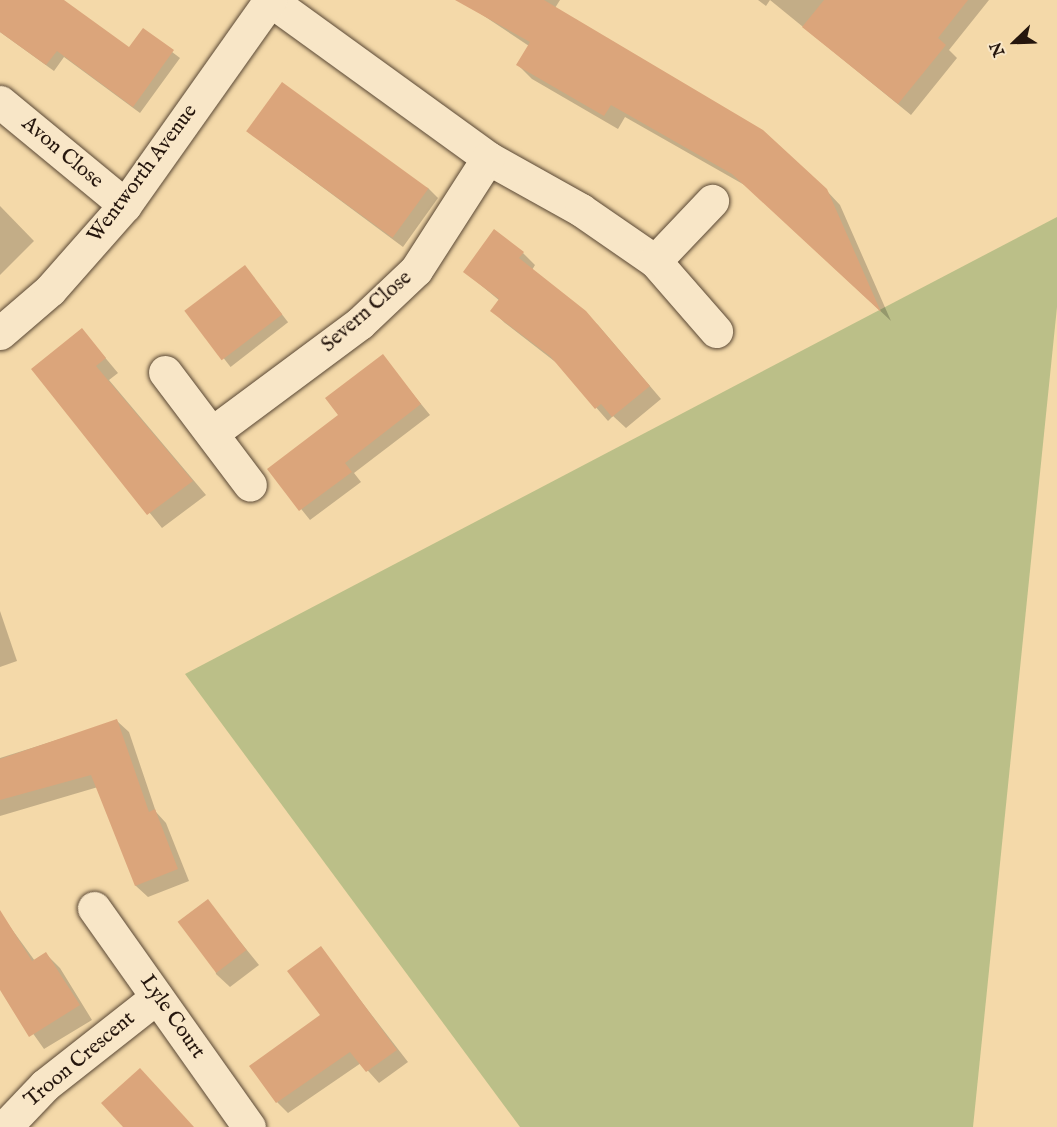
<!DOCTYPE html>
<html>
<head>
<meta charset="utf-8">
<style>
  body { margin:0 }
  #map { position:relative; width:1057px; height:1127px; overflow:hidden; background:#f4d9a9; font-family:"IM FELL English",serif }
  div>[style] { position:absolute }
  .green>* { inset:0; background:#bbbf88 }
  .shadow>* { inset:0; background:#0003; transform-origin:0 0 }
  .building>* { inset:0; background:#dba57b; transform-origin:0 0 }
  .roads { filter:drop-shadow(0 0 2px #594734) drop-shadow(0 0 2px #594734) }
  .minor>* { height:33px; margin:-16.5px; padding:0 16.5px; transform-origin:16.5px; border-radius:16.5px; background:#f8e6c7 }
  span { translate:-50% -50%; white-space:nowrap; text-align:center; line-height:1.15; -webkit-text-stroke:4.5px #f8e6c7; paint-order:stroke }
  .street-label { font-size:21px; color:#25160d }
  .north { position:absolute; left:985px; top:12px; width:60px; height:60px; -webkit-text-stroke:4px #f8e6c7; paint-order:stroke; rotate:247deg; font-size:16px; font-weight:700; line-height:24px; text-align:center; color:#25160d }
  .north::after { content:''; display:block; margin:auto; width:21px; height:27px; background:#25160d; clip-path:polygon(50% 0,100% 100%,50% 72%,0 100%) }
</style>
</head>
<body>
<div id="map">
  <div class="green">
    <i style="clip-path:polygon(1057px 217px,1057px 307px,973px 1127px,520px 1127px,185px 674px)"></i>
  </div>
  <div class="shadow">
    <i style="clip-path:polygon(2px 0,61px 0,129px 49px,143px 30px,180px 58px,140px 113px,64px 57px,54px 71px,0 32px)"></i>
    <i style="clip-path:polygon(485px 0,560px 0,555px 8px,826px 190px,840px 205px,891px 321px,748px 187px,625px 117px,618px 129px,532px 79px,518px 65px,529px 46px,478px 12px)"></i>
    <i style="clip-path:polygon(758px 0,989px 0,949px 50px,957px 58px,911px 115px,770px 0,766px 6px)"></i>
    <i style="clip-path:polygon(247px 131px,428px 188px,438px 198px,403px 247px)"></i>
    <i style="clip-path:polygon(0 206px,34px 241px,0 275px)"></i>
    <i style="clip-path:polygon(523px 253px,535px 265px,532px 270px,598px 325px,661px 399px,626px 428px,613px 416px,608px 421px,558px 364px,505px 323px,492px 311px,500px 301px,465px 272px)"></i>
    <i style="left:245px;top:267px;width:70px;height:73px;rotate:52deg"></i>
    <i style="clip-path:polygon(82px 330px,118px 373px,109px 380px,206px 495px,162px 528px,33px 369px)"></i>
    <i style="clip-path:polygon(382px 356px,430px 415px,354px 473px,361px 482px,310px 520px,269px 469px,340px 416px)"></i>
    <i style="clip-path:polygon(0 611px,17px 661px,0 667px)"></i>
    <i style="clip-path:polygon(117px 721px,129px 732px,156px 812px,166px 823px,189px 881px,148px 897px,136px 886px,98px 787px,0 816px,0 758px)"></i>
    <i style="clip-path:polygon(207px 901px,259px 965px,230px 987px,216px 974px)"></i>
    <i style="clip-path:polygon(0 913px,35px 961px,46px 954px,60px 968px,92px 1020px,44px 1049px,0 987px)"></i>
    <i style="clip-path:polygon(320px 948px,408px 1062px,379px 1083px,361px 1063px,288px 1113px,277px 1102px,322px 1016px)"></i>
  </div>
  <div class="building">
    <i style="clip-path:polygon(0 0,64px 0,129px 47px,143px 28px,174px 50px,133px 107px,57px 51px,46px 65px,0 32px)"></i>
    <i style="clip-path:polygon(455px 0,544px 0,763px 130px,827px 189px,881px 312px,732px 174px,611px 105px,604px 116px,516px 65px,530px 42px)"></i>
    <i style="clip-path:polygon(824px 0,968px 0,938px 38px,946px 45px,898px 104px,802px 27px)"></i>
    <i style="left:282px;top:82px;width:181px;height:61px;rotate:36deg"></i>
    <i style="clip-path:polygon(494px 229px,524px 252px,519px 258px,586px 311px,650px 386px,612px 417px,601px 404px,595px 409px,550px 356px,490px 311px,499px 299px,463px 272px)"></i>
    <i style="left:245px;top:265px;width:62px;height:76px;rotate:53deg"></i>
    <i style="clip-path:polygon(82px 328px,106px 358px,96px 366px,193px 481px,147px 515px,31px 369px)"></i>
    <i style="clip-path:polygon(383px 354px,421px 404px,345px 463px,352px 472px,299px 511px,267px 469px,338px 415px,325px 398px)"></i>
    <i style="clip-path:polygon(117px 719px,149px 812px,155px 809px,178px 869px,135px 886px,91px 775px,0 800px,0 759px)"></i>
    <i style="left:208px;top:899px;width:64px;height:38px;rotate:53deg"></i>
    <i style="clip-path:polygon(0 910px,32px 961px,46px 952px,80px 1005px,29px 1037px,0 990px)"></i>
    <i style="clip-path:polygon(321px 946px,397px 1050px,366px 1072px,350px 1052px,276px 1103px,249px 1066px,320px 1015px,287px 971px)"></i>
    <i style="clip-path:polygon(140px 1068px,194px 1127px,123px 1127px,101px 1103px)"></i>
  </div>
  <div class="roads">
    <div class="minor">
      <i style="left:270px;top:0;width:269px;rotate:35.9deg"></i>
      <i style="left:488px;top:158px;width:107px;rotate:29.2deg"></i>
      <i style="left:581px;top:210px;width:90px;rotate:34.6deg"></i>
      <i style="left:655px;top:261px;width:93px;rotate:48.9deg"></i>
      <i style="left:0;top:102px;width:162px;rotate:39.5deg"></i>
      <i style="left:655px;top:261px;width:83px;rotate:-46.5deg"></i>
      <i style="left:0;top:333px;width:66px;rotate:-40.7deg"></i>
      <i style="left:50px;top:290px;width:113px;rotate:-48.6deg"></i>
      <i style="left:125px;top:205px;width:251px;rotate:-54.7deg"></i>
      <i style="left:165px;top:372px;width:141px;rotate:53deg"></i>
      <i style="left:212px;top:433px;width:184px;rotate:-36.6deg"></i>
      <i style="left:360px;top:323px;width:77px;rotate:-43.4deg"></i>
      <i style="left:416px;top:270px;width:133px;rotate:-57.3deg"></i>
      <i style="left:94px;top:908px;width:268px;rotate:54.7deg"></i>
      <i style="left:5px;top:1127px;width:58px;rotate:-46.4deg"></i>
      <i style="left:45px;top:1085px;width:142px;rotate:-38.2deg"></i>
    </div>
  </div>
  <div class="street-label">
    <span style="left:62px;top:153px;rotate:40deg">Avon Close</span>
    <span style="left:143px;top:174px;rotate:-53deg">Wentworth Avenue</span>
    <span style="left:367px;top:312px;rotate:-41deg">Severn Close</span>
    <span style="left:172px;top:1017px;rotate:55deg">Lyle Court</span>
    <span style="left:80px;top:1060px;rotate:-40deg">Troon Crescent</span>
  </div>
  <div class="north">N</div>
</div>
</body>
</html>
